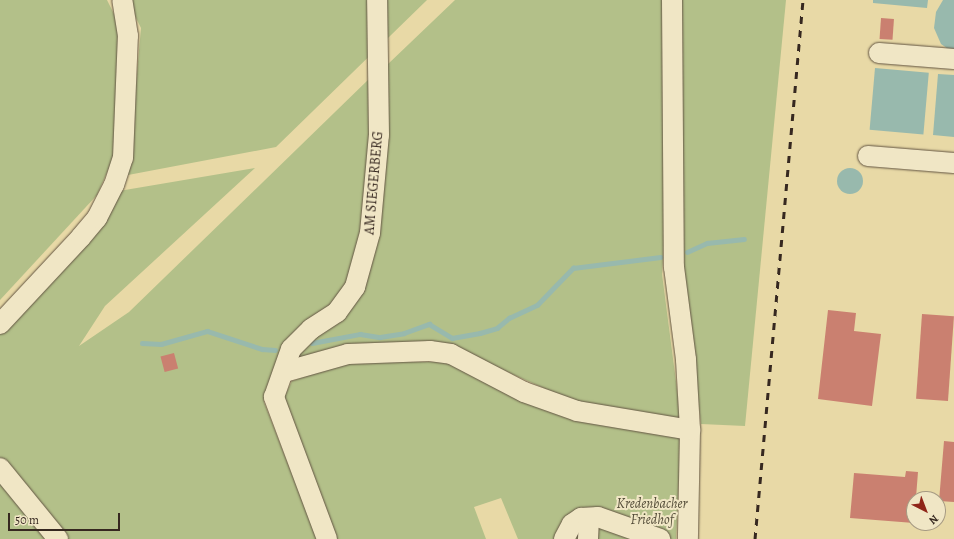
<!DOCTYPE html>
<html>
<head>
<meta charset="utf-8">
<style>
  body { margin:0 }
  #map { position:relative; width:954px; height:539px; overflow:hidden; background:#e8d9a6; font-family:Alegreya,serif }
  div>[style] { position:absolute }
  .green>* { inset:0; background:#b3c089 }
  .water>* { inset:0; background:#98b9ad; transform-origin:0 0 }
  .round { border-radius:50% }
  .stream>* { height:4.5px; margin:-2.25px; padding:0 2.25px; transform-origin:2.25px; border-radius:2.25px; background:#98b9ad }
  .building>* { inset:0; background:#ca8070; transform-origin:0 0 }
  .roads { filter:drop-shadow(0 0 1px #625442) drop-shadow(0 0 1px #625442) }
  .minor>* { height:20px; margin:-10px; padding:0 10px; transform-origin:10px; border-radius:10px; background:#f0e6c5 }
  .rail>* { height:3px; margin-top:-1.5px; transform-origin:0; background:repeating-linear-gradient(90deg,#362820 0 7px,transparent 0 14px) }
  span { translate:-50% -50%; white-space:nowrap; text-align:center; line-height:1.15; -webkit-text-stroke:4px #f0e6c5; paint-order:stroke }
  .street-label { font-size:14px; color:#362820 }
  .park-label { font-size:14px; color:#554e3a; font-style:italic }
  .north { position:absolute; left:906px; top:491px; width:40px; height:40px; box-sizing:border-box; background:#f0e6c5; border:1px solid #a69a83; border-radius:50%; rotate:138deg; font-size:11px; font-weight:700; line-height:16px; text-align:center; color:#362820 }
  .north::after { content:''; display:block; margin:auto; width:14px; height:18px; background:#8f2418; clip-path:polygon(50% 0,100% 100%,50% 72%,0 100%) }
  .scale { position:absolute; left:8px; top:513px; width:112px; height:18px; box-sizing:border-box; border:2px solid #362820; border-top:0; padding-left:5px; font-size:12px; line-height:14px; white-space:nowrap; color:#362820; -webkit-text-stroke:3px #f0e6c5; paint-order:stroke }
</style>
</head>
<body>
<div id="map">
  <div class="green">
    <i style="clip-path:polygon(0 0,107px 0,122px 30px,113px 159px,97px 195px,0 300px)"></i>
    <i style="clip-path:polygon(127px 0,427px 0,276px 147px,128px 175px,141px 28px)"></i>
    <i style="clip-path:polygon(455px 0,664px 0,665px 229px,662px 274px,681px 420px,580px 404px,467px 354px,281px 362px,264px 402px,317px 539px,0 539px,0 329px,119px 191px,255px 168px,105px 306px,79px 346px,129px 312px,370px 78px,371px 123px,360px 230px,348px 283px,359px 298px,387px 65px)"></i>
    <i style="clip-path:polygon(680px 0,786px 0,745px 426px,701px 424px,682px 266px)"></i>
    <i style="clip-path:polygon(352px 361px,450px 362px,681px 438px,676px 539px,518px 539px,501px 498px,474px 507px,486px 539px,337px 539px,283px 399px,292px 381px)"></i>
  </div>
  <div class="water">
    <i style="clip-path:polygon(873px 0,928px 0,927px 8px,873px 3px)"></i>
    <i style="clip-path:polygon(943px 0,954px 0,954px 53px,941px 44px,934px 28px,936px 12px)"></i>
    <i style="left:875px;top:68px;width:54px;height:62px;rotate:5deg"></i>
    <i style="clip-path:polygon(938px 74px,954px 75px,954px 137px,933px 135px)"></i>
    <i class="round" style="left:837px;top:168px;width:26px;height:26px"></i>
  </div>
  <div class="stream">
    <i style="left:687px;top:252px;width:22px;rotate:-24deg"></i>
    <i style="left:707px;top:243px;width:37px;rotate:-6deg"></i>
    <i style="left:142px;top:343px;width:19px;rotate:3deg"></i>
    <i style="left:161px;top:344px;width:48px;rotate:-15.8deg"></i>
    <i style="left:207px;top:331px;width:58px;rotate:18.1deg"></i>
    <i style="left:262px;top:349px;width:13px;rotate:4deg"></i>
    <i style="left:312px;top:343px;width:49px;rotate:-10.6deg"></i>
    <i style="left:360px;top:334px;width:20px;rotate:9deg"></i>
    <i style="left:380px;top:337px;width:24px;rotate:-9deg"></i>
    <i style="left:404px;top:333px;width:27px;rotate:-20deg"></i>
    <i style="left:429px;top:324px;width:27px;rotate:31deg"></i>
    <i style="left:452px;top:338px;width:28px;rotate:-10deg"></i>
    <i style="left:480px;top:333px;width:18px;rotate:-16deg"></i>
    <i style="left:497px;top:328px;width:16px;rotate:-40deg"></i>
    <i style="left:509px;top:318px;width:31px;rotate:-25deg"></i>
    <i style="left:537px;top:305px;width:52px;rotate:-45.8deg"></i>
    <i style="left:573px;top:268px;width:88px;rotate:-7.2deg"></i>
  </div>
  <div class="building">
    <i style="left:881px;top:18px;width:13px;height:21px;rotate:4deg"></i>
    <i style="clip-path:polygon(828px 310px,856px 313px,854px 331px,881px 334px,872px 406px,818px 399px)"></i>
    <i style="left:922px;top:314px;width:32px;height:85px;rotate:4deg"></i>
    <i style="left:174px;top:353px;width:16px;height:14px;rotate:75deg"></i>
    <i style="clip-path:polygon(944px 441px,954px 442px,954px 502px,939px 501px)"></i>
    <i style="clip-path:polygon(906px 471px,918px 472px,914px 523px,850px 518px,854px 473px,905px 477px)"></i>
  </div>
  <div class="roads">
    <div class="minor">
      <i style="left:672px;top:0;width:267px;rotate:89.6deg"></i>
      <i style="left:674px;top:267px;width:94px;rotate:82.6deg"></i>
      <i style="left:686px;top:360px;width:70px;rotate:86.7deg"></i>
      <i style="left:690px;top:430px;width:109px;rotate:91.1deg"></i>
      <i style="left:879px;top:53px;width:75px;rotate:4.6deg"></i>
      <i style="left:868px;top:156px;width:86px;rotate:4.7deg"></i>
      <i style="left:0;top:324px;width:119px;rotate:-47deg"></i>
      <i style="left:81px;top:237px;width:25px;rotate:-50deg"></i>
      <i style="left:97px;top:218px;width:37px;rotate:-63deg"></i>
      <i style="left:114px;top:185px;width:28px;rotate:-72deg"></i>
      <i style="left:123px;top:158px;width:122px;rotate:-87.7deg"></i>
      <i style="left:128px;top:36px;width:36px;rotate:-99deg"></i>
      <i style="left:284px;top:372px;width:66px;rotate:-15.7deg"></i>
      <i style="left:348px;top:354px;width:82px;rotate:-2.1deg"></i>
      <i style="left:430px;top:351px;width:21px;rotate:8deg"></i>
      <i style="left:451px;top:354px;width:82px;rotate:27.5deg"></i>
      <i style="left:524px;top:392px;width:56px;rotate:19.7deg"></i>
      <i style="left:577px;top:411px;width:115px;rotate:9.5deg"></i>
      <i style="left:0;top:468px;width:92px;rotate:50.8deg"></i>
      <i style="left:327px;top:539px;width:152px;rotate:-110.5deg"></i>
      <i style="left:274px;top:397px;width:51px;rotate:-70.5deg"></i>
      <i style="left:291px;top:349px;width:28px;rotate:-45deg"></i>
      <i style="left:311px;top:329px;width:31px;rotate:-33deg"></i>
      <i style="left:337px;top:312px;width:31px;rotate:-54deg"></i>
      <i style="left:355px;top:287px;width:56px;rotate:-74.5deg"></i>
      <i style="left:370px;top:233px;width:98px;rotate:-84.8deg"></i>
      <i style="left:379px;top:135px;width:135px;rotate:-90.8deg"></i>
      <i style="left:564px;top:539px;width:17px;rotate:-62deg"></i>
      <i style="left:572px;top:524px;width:11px;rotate:-34deg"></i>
      <i style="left:581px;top:518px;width:17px;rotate:-3deg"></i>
      <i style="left:598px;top:517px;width:66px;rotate:19.5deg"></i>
      <i style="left:588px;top:539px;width:21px;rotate:-87deg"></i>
    </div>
  </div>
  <div class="rail">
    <i style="left:755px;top:539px;width:541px;rotate:-84.91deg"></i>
  </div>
  <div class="street-label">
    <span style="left:374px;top:183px;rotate:-85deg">AM SIEGERBERG</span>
  </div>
  <div class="park-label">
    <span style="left:652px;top:512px">Kredenbacher<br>Friedhof</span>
  </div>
  <div class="north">N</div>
  <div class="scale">50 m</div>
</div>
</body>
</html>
